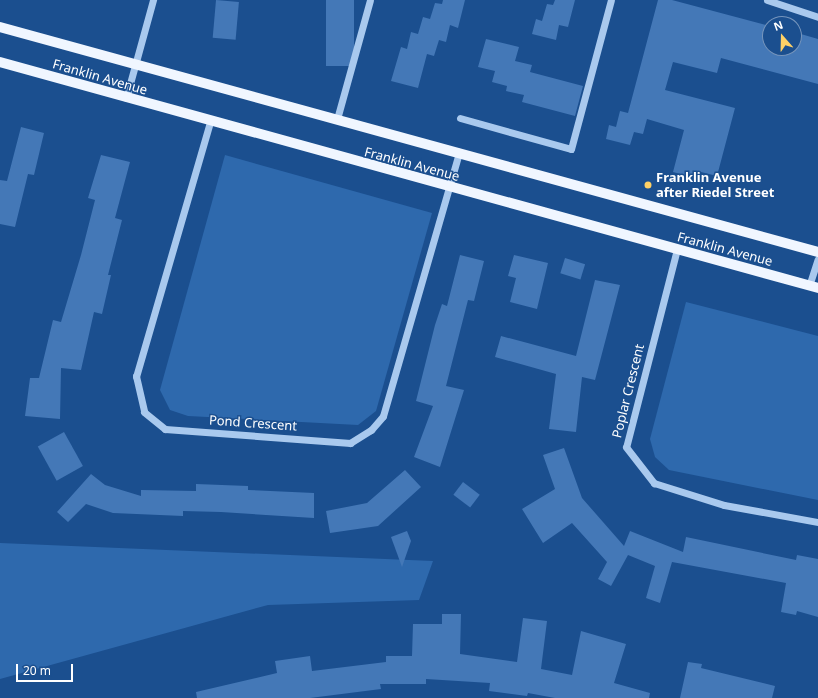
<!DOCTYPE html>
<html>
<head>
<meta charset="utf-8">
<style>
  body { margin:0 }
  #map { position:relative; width:818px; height:698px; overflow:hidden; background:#1b4f8f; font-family:"Noto Sans",sans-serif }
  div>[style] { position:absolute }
  .green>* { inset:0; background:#2e69ad }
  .building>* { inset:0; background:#4478b7; transform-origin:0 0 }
  .minor>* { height:7px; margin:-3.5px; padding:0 3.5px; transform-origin:3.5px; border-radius:3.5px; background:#a9c9ee }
  .major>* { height:10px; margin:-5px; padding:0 5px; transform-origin:5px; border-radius:5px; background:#f0f6ff }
  .dots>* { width:11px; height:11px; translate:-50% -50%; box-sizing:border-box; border:2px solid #1b4f8f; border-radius:50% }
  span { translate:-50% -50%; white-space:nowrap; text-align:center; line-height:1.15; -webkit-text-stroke:3px #1b4f8f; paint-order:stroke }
  .street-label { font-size:13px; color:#fff }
  .poi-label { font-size:13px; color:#fff; font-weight:700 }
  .left { translate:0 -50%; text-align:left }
  .north { position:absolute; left:762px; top:16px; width:40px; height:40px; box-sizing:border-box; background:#1b4f8f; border:1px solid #7695bc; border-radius:50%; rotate:340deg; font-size:11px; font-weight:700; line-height:16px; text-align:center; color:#fff }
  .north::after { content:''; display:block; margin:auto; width:14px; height:18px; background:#ffd166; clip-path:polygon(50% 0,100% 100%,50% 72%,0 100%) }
  .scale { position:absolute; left:16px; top:664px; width:57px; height:18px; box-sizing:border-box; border:2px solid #fff; border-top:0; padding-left:5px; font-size:12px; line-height:14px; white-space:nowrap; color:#fff; -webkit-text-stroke:3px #1b4f8f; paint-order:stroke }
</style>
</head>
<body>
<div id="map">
  <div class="green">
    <i style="clip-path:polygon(225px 155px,432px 213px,376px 411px,358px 425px,188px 416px,170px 410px,160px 390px)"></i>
    <i style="clip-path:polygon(686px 302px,818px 336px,818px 500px,669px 470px,655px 457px,650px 439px)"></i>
    <i style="clip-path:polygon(0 543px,433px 561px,419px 600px,268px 605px,0 679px)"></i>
  </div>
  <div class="building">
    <i style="left:216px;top:0;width:23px;height:38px;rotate:5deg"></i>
    <i style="left:326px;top:0;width:28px;height:66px"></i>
    <i style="clip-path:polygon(443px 0,465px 0,458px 28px,450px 25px,446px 42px,439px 40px,434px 56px,427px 54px,418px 88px,391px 81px,401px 47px,407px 49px,411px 32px,418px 34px,423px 17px,430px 19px,435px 3px,442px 4px)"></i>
    <i style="clip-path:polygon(555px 0,575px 0,568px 27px,559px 25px,556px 40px,532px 34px,536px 19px,542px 21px,547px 4px,553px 5px)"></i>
    <i style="clip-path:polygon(658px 0,672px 0,770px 26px,770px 48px,794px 48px,794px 32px,818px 39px,818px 84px,721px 58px,717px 73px,673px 62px,665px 90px,735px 108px,717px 176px,697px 171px,695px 178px,673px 172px,684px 130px,647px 119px,643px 134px,634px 132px,630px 145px,606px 139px,609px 125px,616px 127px,620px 111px,628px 113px)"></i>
    <i style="clip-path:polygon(486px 39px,519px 47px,515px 61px,532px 65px,530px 72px,583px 86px,575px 116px,522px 102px,524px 95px,506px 91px,507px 86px,492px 82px,495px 71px,478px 67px)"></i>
    <i style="clip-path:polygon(21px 127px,44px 133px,34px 175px,28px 174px,15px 227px,0 224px,0 180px,7px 181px)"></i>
    <i style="clip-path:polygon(101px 155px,130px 162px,115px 218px,122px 220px,108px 275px,111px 275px,102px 314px,94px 312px,81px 370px,61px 368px,60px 419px,25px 416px,30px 378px,39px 378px,53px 320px,61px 322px,81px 255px,95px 200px,88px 198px)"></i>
    <i style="clip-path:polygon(460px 255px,484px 261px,474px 301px,468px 300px,446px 386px,464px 390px,440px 467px,414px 457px,433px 406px,416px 401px,435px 325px,442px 304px,447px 306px)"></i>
    <i style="clip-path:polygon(514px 255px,548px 263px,537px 309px,510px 302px,516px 278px,508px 276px)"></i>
    <i style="left:565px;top:258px;width:21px;height:16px;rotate:17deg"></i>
    <i style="clip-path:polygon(595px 280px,620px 285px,595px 380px,582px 377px,576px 432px,549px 429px,556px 374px,495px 357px,501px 336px,576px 356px)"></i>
    <i style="left:64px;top:432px;width:39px;height:30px;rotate:61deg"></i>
    <i style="clip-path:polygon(564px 448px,582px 498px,624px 546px,630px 531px,683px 552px,686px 537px,796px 560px,797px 555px,818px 559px,818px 617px,797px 611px,796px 615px,781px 612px,786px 583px,672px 562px,660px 603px,646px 598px,655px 566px,628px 555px,611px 586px,598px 579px,607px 562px,572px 523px,543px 543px,522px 509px,555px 489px,543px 455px)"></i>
    <i style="clip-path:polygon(405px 470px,421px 487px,378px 526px,330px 533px,326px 511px,367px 503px)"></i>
    <i style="clip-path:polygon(91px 474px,105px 485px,141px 496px,141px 490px,196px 491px,196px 484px,248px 486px,248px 490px,314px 493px,314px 518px,221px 512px,183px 511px,183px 516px,113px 513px,86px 504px,68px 522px,57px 512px)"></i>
    <i style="left:463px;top:482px;width:21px;height:16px;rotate:37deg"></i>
    <i style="clip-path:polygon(407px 531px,411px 541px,402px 567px,391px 537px)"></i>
    <i style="clip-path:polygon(442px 614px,461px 614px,460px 654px,517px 662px,523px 618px,547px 621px,541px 669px,572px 675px,581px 631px,626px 644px,614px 683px,650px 693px,649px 698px,555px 698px,528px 693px,527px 696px,489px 691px,490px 683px,426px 679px,426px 684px,380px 684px,381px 689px,310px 698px,197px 698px,196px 692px,277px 673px,275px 661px,310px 656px,312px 671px,386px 662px,386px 656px,412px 656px,413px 624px,442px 624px)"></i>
    <i style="clip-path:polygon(688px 662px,702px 664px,701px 668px,775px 686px,772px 698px,680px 698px)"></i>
  </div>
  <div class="minor">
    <i style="left:767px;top:0;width:54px;rotate:18.4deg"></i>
    <i style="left:126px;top:98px;width:102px;rotate:-74.6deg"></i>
    <i style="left:460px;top:118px;width:115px;rotate:15.6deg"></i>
    <i style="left:571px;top:149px;width:154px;rotate:-75deg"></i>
    <i style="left:337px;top:119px;width:123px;rotate:-74.5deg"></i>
    <i style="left:210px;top:122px;width:265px;rotate:106.2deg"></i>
    <i style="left:136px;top:376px;width:37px;rotate:77deg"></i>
    <i style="left:144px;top:412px;width:27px;rotate:39deg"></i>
    <i style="left:165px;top:429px;width:186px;rotate:4.3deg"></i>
    <i style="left:350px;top:443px;width:25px;rotate:-32deg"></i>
    <i style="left:371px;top:430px;width:18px;rotate:-49deg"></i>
    <i style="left:383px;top:416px;width:275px;rotate:-73.9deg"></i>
    <i style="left:677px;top:249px;width:204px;rotate:104.4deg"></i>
    <i style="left:626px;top:447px;width:46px;rotate:52.1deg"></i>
    <i style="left:654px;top:483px;width:73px;rotate:17.4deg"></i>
    <i style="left:724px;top:505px;width:96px;rotate:10.3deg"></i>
    <i style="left:809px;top:286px;width:28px;rotate:-72deg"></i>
  </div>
  <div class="major">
    <i style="left:0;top:27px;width:848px;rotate:15.38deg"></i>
    <i style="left:0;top:62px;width:849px;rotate:15.44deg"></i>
  </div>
  <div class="dots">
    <i style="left:648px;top:185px;background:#ffd166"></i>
  </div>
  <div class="street-label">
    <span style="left:100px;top:77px;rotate:16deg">Franklin Avenue</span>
    <span style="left:412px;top:164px;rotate:15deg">Franklin Avenue</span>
    <span style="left:725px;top:249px;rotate:15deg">Franklin Avenue</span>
    <span style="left:628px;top:391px;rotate:-76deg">Poplar Crescent</span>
    <span style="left:253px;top:423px;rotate:4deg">Pond Crescent</span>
  </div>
  <div class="poi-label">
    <span class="left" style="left:656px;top:185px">Franklin Avenue<br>after Riedel Street</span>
  </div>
  <div class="north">N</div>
  <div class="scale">20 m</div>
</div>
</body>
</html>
